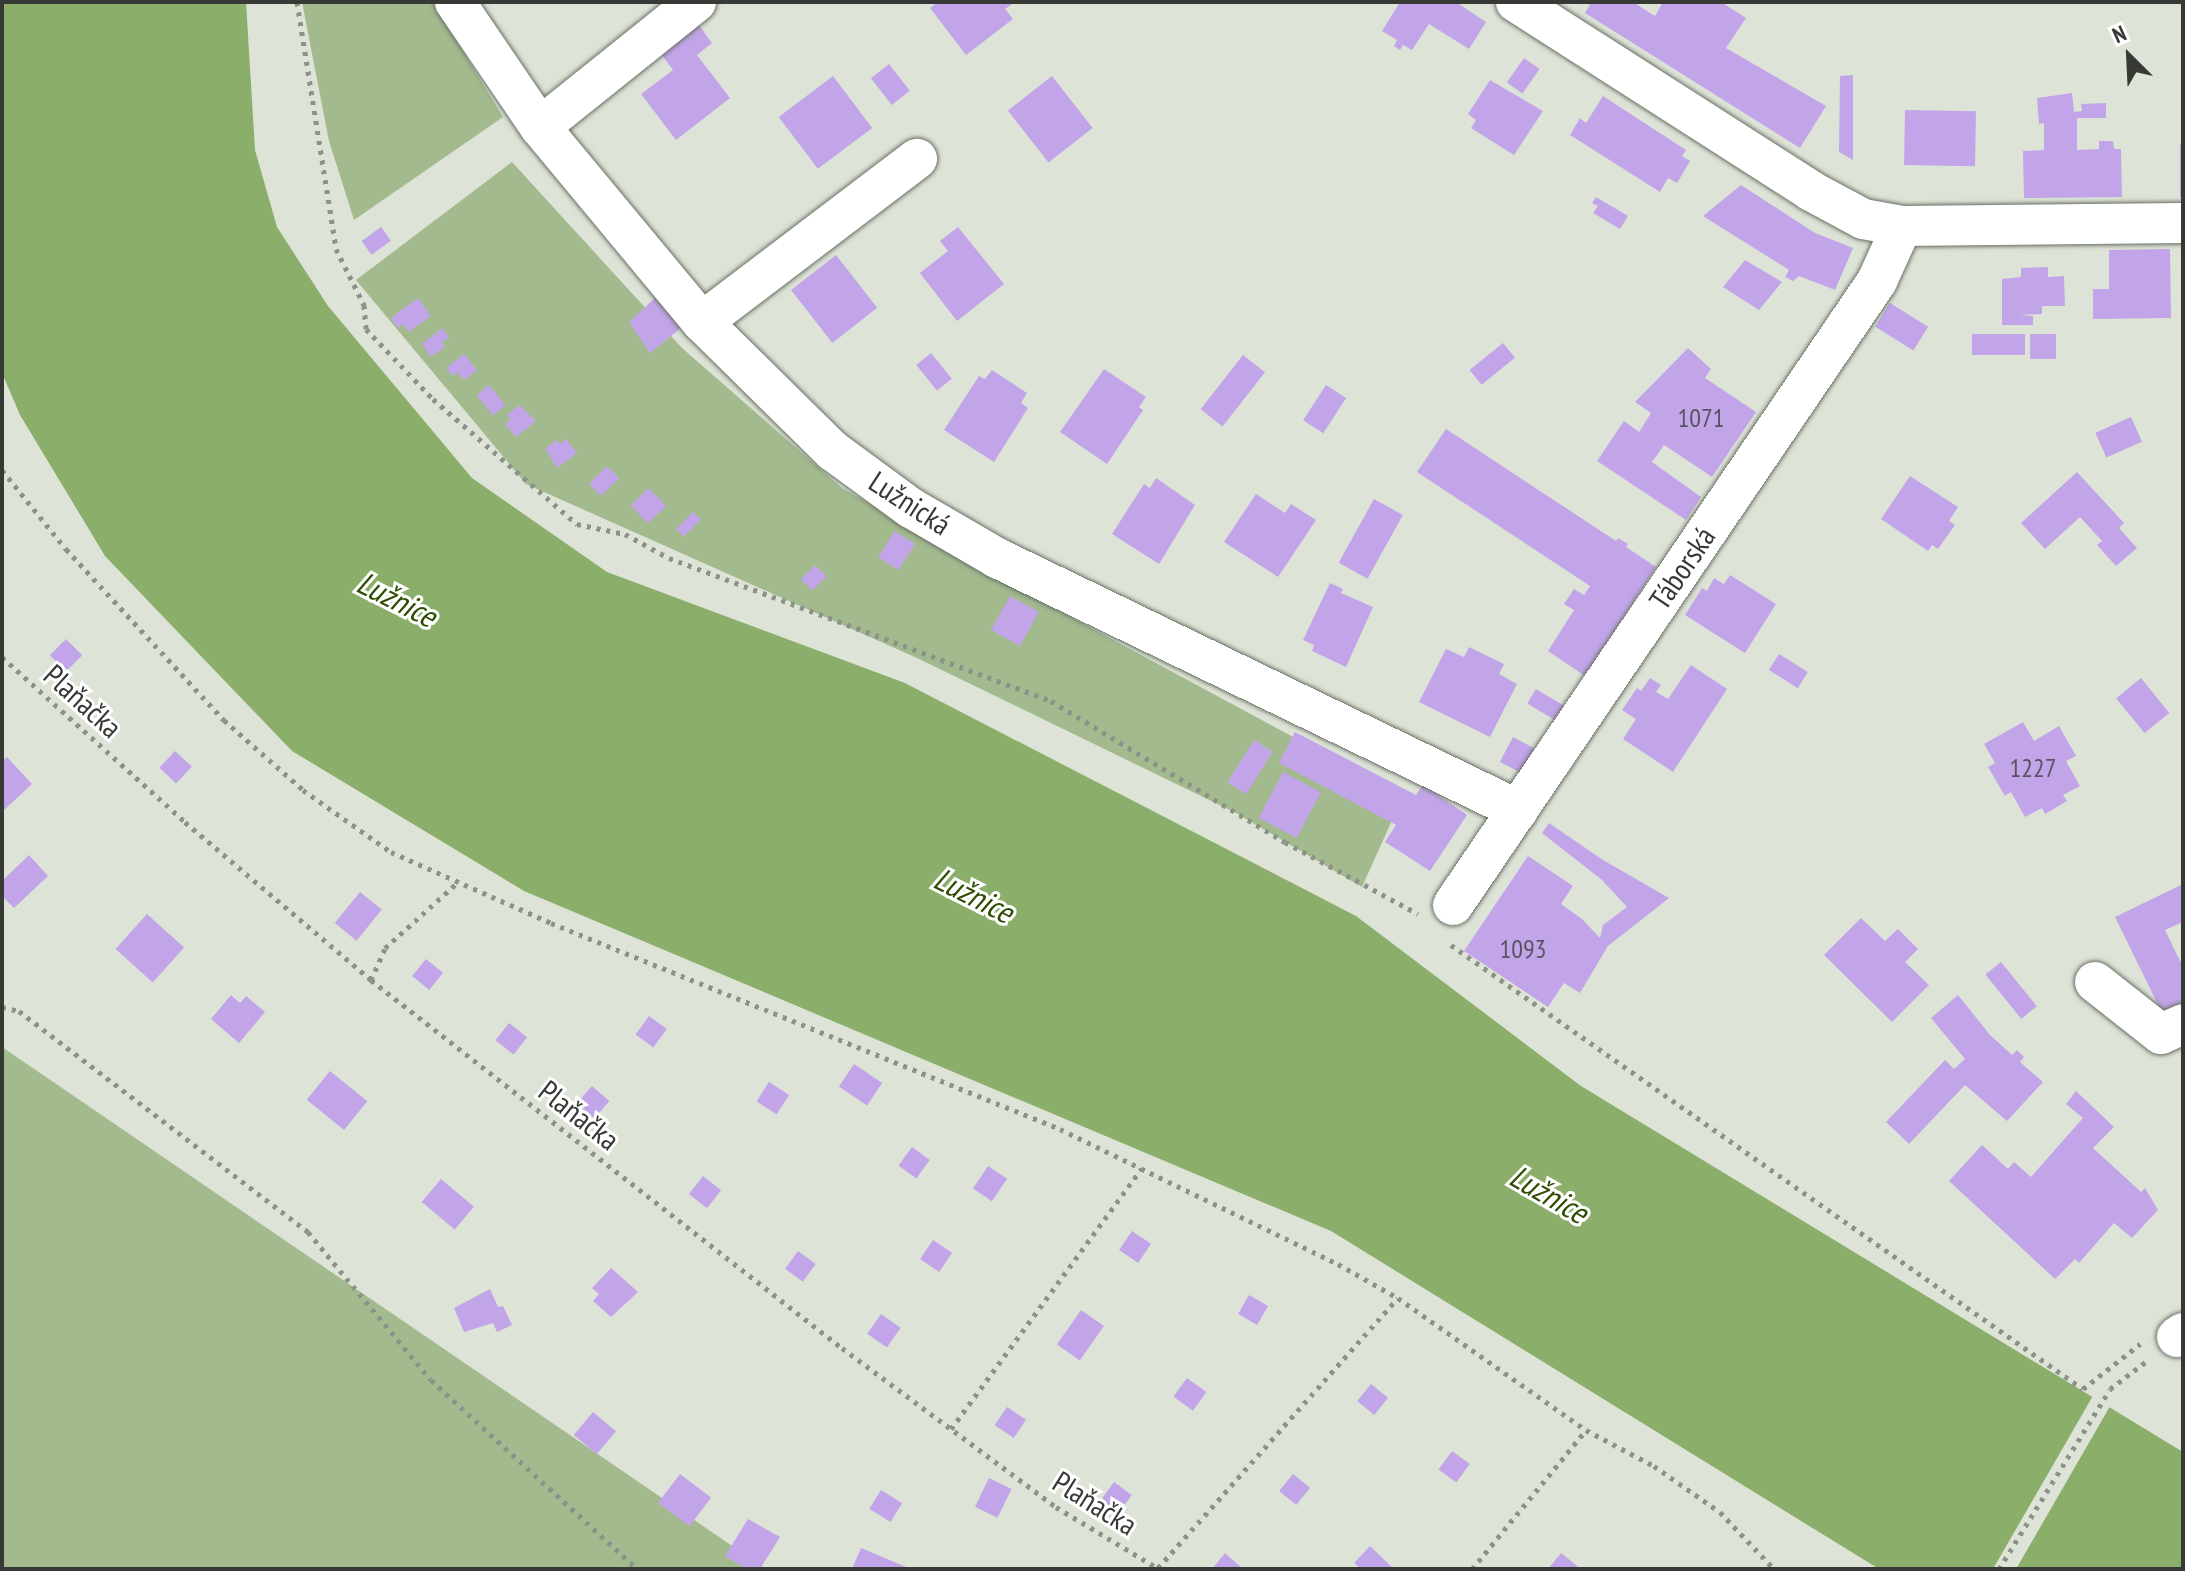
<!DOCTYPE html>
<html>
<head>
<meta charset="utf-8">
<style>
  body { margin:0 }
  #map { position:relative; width:2185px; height:1571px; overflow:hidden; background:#dde4d7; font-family:"PT Sans Narrow",sans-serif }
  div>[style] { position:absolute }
  .green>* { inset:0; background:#a3ba8f }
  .water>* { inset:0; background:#8cae6b }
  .pier>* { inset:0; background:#dde4d7; transform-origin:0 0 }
  .building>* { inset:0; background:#c2a5e8; transform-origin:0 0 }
  .path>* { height:5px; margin-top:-2.5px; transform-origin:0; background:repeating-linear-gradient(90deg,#8d9289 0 4px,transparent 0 10px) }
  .roads { filter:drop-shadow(0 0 2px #6a7065) drop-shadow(0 0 2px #6a7065) }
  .street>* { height:40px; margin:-20px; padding:0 20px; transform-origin:20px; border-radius:20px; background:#fff }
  span { translate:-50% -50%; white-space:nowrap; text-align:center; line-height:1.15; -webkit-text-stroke:6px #fff; paint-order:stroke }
  .number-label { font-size:26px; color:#595461 }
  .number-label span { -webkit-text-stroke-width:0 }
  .street-label { font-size:30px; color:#363934 }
  .water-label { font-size:32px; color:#2e4d01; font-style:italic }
  .frame { position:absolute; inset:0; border:4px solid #363934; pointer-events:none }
  .north { position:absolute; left:2089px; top:16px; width:80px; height:80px; -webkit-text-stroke:6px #fff; paint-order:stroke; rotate:336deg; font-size:22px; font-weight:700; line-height:32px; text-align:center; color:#363934 }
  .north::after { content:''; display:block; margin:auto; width:28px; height:36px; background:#363934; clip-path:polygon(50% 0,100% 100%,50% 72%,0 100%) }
</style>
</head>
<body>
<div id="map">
  <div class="green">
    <i style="clip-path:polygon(302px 2px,433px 2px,503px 117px,354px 220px,329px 141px)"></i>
    <i style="clip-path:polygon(512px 162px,682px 348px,842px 488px,1026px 593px,1403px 796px,1362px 887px,1236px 813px,917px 658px,526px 484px,356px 280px)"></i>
    <i style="clip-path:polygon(2px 1047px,766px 1569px,2px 1569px)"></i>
  </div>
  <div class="water">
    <i style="clip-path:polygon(2px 2px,246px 2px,255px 150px,277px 227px,328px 306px,472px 478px,607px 572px,905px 683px,1356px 916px,1581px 1086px,2183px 1452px,2183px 1569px,1879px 1569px,1331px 1231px,524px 891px,292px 751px,105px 556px,20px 415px,2px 373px)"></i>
  </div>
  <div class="pier">
    <i style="left:2094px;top:1394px;width:20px;height:206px;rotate:30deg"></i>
  </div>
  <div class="building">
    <i style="clip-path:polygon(938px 2px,1015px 2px,1005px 9px,1013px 19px,966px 55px,930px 8px)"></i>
    <i style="clip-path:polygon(1400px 2px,1456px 2px,1486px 22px,1469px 49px,1429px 24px,1412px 50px,1403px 45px,1400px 50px,1394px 46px,1397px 40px,1382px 31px)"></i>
    <i style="clip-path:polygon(1585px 2px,1633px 2px,1655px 16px,1663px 2px,1721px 2px,1746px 18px,1726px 48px,1826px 106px,1800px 148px,1585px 13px,1590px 5px)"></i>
    <i style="clip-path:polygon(699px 25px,712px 43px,697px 55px,730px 98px,676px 140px,641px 94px,673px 70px,661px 54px)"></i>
    <i style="left:1524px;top:58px;width:19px;height:30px;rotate:35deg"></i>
    <i style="left:889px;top:64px;width:34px;height:23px;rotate:52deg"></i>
    <i style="clip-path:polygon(1853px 75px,1853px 160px,1839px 152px,1840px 76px)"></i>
    <i style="left:833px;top:76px;width:65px;height:68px;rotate:53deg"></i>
    <i style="left:1052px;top:76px;width:66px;height:56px;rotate:52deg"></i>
    <i style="clip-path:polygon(1490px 80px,1543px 111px,1514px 155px,1471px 128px,1476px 120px,1468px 114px)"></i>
    <i style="clip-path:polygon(2072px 93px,2074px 112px,2082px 111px,2081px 104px,2106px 103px,2106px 118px,2077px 118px,2077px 150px,2099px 149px,2099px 141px,2113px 141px,2114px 149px,2121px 149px,2122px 197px,2024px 198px,2023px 151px,2044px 150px,2044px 123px,2039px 124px,2037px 98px)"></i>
    <i style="clip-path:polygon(1603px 96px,1686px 150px,1682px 156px,1690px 161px,1677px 183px,1668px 178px,1660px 192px,1570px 135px,1580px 118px,1586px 123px)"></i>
    <i style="left:1905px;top:110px;width:71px;height:55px;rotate:1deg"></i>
    <i style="left:2180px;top:144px;width:3px;height:53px"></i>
    <i style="clip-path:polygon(1741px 185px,1815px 233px,1853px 248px,1835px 290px,1799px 276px,1793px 281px,1785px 277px,1789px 270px,1703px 216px)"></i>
    <i style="clip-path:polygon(1596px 197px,1628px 216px,1620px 229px,1593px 213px,1598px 206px,1592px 203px)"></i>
    <i style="left:381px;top:227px;width:17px;height:24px;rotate:54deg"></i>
    <i style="clip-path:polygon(958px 227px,1004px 284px,957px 321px,920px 273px,948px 251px,940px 241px)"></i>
    <i style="clip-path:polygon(2170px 249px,2171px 318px,2093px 319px,2093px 289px,2109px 289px,2109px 250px)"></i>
    <i style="left:836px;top:255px;width:67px;height:57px;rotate:52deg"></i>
    <i style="clip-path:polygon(1745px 260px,1782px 282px,1759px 310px,1723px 287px)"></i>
    <i style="clip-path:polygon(2048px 267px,2048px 277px,2064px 276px,2065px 306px,2042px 306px,2042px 314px,2020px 315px,2033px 316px,2033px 325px,2002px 325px,2002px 279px,2021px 277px,2021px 268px)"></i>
    <i style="clip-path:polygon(418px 298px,431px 316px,409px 332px,403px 324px,398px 328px,391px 318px)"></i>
    <i style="clip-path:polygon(655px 298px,682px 327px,650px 353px,629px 322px)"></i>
    <i style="left:1890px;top:303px;width:45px;height:28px;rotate:32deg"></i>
    <i style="clip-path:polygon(442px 328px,449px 337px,442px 342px,445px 347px,431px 357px,422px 344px)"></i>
    <i style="left:1972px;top:334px;width:53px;height:21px"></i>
    <i style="left:2030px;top:334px;width:26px;height:25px"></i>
    <i style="left:1503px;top:343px;width:19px;height:43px;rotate:51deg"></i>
    <i style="clip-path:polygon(1688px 348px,1711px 369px,1705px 378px,1756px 412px,1712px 477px,1664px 445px,1652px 462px,1701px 497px,1686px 520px,1597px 461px,1624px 421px,1639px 432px,1651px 413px,1635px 402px)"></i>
    <i style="left:931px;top:353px;width:33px;height:19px;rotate:51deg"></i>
    <i style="clip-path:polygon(464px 354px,477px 370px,464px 380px,457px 372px,453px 376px,446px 368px)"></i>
    <i style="left:1243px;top:355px;width:28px;height:69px;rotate:38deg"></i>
    <i style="clip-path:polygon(1104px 369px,1146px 397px,1139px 407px,1143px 410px,1107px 464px,1060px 432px)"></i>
    <i style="clip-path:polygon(992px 370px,1027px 393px,1021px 403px,1028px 408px,994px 462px,944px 430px,979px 376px,985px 379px)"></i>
    <i style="left:489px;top:385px;width:26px;height:16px;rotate:51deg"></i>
    <i style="left:1326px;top:385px;width:24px;height:42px;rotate:33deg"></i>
    <i style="clip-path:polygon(519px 405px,536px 421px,516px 437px,505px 424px,511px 419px,507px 415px)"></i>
    <i style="left:2131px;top:417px;width:27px;height:39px;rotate:66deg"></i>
    <i style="clip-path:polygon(1446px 429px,1616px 541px,1618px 538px,1628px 544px,1626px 547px,1656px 567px,1585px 676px,1548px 651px,1574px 610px,1564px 604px,1574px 589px,1584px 595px,1590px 586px,1417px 472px)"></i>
    <i style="clip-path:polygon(566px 439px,577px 453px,557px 468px,545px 449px,556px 440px,560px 444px)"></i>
    <i style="left:607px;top:466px;width:17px;height:25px;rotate:45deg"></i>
    <i style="clip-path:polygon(2077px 472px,2124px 523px,2119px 528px,2137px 548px,2116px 566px,2097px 545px,2102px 541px,2080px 517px,2045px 549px,2021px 523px)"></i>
    <i style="clip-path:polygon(1910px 476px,1958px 507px,1949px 521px,1955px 525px,1938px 549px,1932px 545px,1928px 551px,1881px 519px)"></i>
    <i style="clip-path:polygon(1156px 478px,1195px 505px,1159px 564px,1112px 534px,1144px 484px,1150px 488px)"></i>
    <i style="left:649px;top:488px;width:25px;height:25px;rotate:47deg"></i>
    <i style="clip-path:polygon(1256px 494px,1285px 513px,1291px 504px,1316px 520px,1278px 577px,1224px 542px)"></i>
    <i style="left:1374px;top:499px;width:33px;height:73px;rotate:29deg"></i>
    <i style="left:693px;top:512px;width:11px;height:24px;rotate:45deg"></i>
    <i style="left:895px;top:531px;width:24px;height:31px;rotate:33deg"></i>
    <i style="left:815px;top:565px;width:16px;height:20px;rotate:45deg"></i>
    <i style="clip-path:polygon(1730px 575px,1776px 604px,1745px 653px,1685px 615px,1702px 588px,1707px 591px,1714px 578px,1724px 584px)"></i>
    <i style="clip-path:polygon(1330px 583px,1343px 589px,1341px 593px,1373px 607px,1346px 667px,1312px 651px,1314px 645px,1303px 640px)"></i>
    <i style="left:1010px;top:596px;width:33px;height:39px;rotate:29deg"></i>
    <i style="left:66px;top:639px;width:23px;height:23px;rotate:45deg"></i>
    <i style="clip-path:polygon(1469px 647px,1504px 664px,1499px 674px,1517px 684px,1490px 737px,1419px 702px,1446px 649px,1464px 657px)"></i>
    <i style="left:1779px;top:654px;width:34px;height:19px;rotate:32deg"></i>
    <i style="clip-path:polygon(1691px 665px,1727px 689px,1673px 772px,1623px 739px,1636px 719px,1622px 710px,1637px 688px,1641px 691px,1650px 678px,1661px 685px,1656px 692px,1668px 699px)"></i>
    <i style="left:2141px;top:678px;width:45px;height:32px;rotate:51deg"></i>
    <i style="left:1536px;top:689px;width:35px;height:17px;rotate:31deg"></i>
    <i style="clip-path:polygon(2023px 722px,2034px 741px,2059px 726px,2076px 756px,2066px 761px,2080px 786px,2063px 795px,2067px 801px,2045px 814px,2042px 808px,2025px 817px,2011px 792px,2005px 796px,1988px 767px,1995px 763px,1984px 744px)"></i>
    <i style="clip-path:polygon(1295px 732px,1416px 795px,1423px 785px,1467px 815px,1430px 871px,1385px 842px,1396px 825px,1279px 763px)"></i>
    <i style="left:1513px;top:737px;width:27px;height:28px;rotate:28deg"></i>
    <i style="left:1254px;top:740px;width:22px;height:50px;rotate:32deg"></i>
    <i style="left:175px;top:751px;width:23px;height:23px;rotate:43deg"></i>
    <i style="clip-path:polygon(7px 757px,32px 784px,2px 812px,2px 761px)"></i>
    <i style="left:1283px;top:772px;width:43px;height:52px;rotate:28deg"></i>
    <i style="clip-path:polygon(1549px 823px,1603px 860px,1669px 898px,1608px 946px,1580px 993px,1564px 983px,1548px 1007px,1464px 951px,1528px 856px,1573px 886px,1561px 904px,1582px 919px,1600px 938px,1603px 925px,1627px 907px,1602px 880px,1542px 833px)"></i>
    <i style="clip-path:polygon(29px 855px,48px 876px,14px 908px,2px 896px,2px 881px)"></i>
    <i style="clip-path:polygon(2183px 884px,2183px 922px,2165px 930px,2183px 967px,2183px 1007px,2162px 1013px,2115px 917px)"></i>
    <i style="left:360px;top:892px;width:28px;height:40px;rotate:39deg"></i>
    <i style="left:147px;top:914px;width:50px;height:47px;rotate:42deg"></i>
    <i style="clip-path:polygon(1861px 918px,1885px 941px,1898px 929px,1918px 949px,1905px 962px,1929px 985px,1892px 1022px,1824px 955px)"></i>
    <i style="left:426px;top:959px;width:22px;height:22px;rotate:39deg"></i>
    <i style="left:2001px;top:962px;width:57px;height:20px;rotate:51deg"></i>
    <i style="clip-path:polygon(231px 995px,240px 1003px,246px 996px,265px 1012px,239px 1043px,211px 1019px)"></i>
    <i style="clip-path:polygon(1958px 995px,1990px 1035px,2012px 1055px,2017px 1050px,2024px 1057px,2020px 1062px,2043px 1082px,2007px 1121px,1965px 1085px,1909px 1144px,1886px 1122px,1945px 1060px,1954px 1069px,1965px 1059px,1931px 1018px)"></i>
    <i style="left:649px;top:1016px;width:22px;height:23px;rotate:36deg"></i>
    <i style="left:509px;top:1023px;width:23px;height:22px;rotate:38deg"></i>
    <i style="left:854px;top:1064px;width:34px;height:27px;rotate:34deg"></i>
    <i style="left:330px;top:1071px;width:48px;height:37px;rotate:39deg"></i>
    <i style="left:769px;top:1082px;width:24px;height:23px;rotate:33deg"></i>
    <i style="left:592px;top:1086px;width:23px;height:23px;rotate:41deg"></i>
    <i style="clip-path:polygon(2076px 1091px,2114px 1127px,2093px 1148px,2141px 1192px,2145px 1188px,2158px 1210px,2132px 1238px,2114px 1223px,2079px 1263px,2075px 1259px,2055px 1279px,1949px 1181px,1982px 1145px,2008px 1169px,2014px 1162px,2031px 1177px,2083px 1118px,2066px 1104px)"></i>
    <i style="left:912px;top:1147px;width:22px;height:23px;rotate:36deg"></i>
    <i style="left:988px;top:1166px;width:23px;height:27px;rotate:34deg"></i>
    <i style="left:703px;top:1176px;width:23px;height:23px;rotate:38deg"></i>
    <i style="left:441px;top:1179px;width:43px;height:30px;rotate:40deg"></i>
    <i style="left:1132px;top:1231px;width:23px;height:23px;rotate:34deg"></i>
    <i style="left:933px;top:1240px;width:23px;height:23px;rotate:34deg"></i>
    <i style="left:798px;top:1251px;width:22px;height:22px;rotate:36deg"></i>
    <i style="clip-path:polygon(611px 1268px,638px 1292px,611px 1317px,593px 1301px,599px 1294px,592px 1288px)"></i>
    <i style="clip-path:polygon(490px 1289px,498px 1307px,503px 1306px,512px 1325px,497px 1332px,493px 1323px,464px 1332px,454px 1308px)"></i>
    <i style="left:1249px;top:1295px;width:22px;height:22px;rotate:30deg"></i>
    <i style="left:1081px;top:1310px;width:28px;height:42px;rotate:35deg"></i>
    <i style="left:881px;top:1314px;width:24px;height:24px;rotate:35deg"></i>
    <i style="left:1187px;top:1378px;width:24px;height:23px;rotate:36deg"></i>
    <i style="left:1371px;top:1384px;width:22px;height:22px;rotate:39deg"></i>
    <i style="left:1007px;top:1407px;width:23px;height:22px;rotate:34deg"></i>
    <i style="left:593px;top:1412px;width:30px;height:30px;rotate:40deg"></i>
    <i style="left:1452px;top:1451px;width:22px;height:23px;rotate:36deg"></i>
    <i style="left:680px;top:1474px;width:39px;height:36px;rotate:37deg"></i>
    <i style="left:1293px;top:1474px;width:22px;height:22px;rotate:39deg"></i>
    <i style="left:989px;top:1478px;width:25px;height:32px;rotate:26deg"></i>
    <i style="left:1114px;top:1482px;width:22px;height:22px;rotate:36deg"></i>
    <i style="left:881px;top:1490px;width:25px;height:22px;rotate:32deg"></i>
    <i style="clip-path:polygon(748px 1519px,780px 1537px,760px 1569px,746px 1569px,725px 1556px)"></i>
    <i style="clip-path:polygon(1370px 1546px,1394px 1569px,1361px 1569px,1354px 1563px)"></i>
    <i style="clip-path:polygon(861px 1548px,911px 1569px,852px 1569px)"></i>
    <i style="clip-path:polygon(1225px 1553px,1243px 1569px,1212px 1569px)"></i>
    <i style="clip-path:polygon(1561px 1553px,1581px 1569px,1548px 1569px)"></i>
  </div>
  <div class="path">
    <i style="left:297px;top:2px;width:250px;rotate:81deg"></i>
    <i style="left:336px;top:249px;width:63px;rotate:63.4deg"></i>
    <i style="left:364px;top:305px;width:24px;rotate:85deg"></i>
    <i style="left:366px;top:329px;width:97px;rotate:46.3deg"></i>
    <i style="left:433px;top:399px;width:191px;rotate:41deg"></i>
    <i style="left:577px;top:524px;width:49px;rotate:11.8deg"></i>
    <i style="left:625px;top:534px;width:50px;rotate:28.6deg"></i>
    <i style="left:669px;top:558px;width:408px;rotate:20.5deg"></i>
    <i style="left:1051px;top:701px;width:273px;rotate:31.1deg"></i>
    <i style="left:1285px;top:842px;width:151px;rotate:28.4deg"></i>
    <i style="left:2px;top:470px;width:102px;rotate:51deg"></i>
    <i style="left:66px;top:549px;width:233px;rotate:47.3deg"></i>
    <i style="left:224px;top:720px;width:106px;rotate:41.5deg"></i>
    <i style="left:303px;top:790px;width:108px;rotate:35.2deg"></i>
    <i style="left:391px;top:852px;width:175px;rotate:23.9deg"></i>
    <i style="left:551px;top:923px;width:549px;rotate:22.03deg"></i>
    <i style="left:1060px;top:1129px;width:309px;rotate:25.9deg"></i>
    <i style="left:1338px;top:1264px;width:69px;rotate:29.5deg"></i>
    <i style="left:1398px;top:1298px;width:230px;rotate:35.1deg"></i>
    <i style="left:1586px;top:1430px;width:77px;rotate:27.9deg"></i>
    <i style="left:1654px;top:1466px;width:80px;rotate:34.9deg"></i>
    <i style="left:1720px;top:1512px;width:79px;rotate:46.5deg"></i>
    <i style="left:2px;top:657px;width:246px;rotate:42deg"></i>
    <i style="left:185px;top:822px;width:244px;rotate:40.3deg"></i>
    <i style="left:371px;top:980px;width:598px;rotate:38deg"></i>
    <i style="left:842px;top:1348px;width:267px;rotate:36.6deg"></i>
    <i style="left:1056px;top:1507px;width:120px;rotate:31deg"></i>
    <i style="left:1451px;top:945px;width:772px;rotate:35.09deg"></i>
    <i style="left:2083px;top:1389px;width:73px;rotate:-38.3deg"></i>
    <i style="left:371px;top:980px;width:35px;rotate:-66deg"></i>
    <i style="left:385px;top:948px;width:98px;rotate:-42.1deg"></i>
    <i style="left:2px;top:1007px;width:17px;rotate:13deg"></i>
    <i style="left:19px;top:1011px;width:364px;rotate:37.4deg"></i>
    <i style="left:308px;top:1232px;width:192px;rotate:50.3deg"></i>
    <i style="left:431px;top:1380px;width:280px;rotate:42.5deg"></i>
    <i style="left:951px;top:1429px;width:323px;rotate:-53.8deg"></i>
    <i style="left:1158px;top:1568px;width:361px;rotate:-48.4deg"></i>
    <i style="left:1472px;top:1569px;width:180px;rotate:-50.6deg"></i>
    <i style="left:1999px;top:1569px;width:211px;rotate:-58.3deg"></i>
    <i style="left:2110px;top:1389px;width:48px;rotate:-37.3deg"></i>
  </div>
  <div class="roads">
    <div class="street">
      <i style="left:455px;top:2px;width:151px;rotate:55.8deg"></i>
      <i style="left:540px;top:127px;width:254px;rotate:50.3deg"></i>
      <i style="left:702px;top:322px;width:184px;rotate:44.6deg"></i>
      <i style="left:833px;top:451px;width:97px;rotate:36.2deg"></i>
      <i style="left:911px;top:508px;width:99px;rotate:30.2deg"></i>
      <i style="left:997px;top:558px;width:579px;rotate:25.81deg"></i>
      <i style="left:1516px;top:2px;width:350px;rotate:32.6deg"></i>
      <i style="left:1811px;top:191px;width:59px;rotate:28.3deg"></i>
      <i style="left:1863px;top:219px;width:40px;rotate:10deg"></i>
      <i style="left:1902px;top:226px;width:281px;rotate:-0.6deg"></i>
      <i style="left:540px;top:127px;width:200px;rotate:-38.7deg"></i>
      <i style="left:702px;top:322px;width:270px;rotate:-37.2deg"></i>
      <i style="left:1453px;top:905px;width:754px;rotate:-55.8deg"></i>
      <i style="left:1877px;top:281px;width:60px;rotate:-65.6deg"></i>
      <i style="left:2095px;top:982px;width:84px;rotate:38.2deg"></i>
      <i style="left:2161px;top:1034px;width:24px;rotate:-24deg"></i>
      <i style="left:2177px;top:1337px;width:7px;rotate:-34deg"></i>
    </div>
  </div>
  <div class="number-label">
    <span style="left:1701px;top:418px">1071</span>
    <span style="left:2033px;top:768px">1227</span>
    <span style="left:1523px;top:949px">1093</span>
  </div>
  <div class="street-label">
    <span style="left:910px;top:503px;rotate:33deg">Lužnická</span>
    <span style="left:1682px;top:568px;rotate:-56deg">Táborská</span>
    <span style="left:83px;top:701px;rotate:42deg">Plaňačka</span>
    <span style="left:579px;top:1115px;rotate:38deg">Plaňačka</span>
    <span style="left:1095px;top:1503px;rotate:32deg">Plaňačka</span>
  </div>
  <div class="water-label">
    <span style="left:397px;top:599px;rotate:27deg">Lužnice</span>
    <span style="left:974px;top:895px;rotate:27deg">Lužnice</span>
    <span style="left:1549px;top:1194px;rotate:30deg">Lužnice</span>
  </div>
  <div class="frame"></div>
  <div class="north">N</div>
</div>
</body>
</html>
